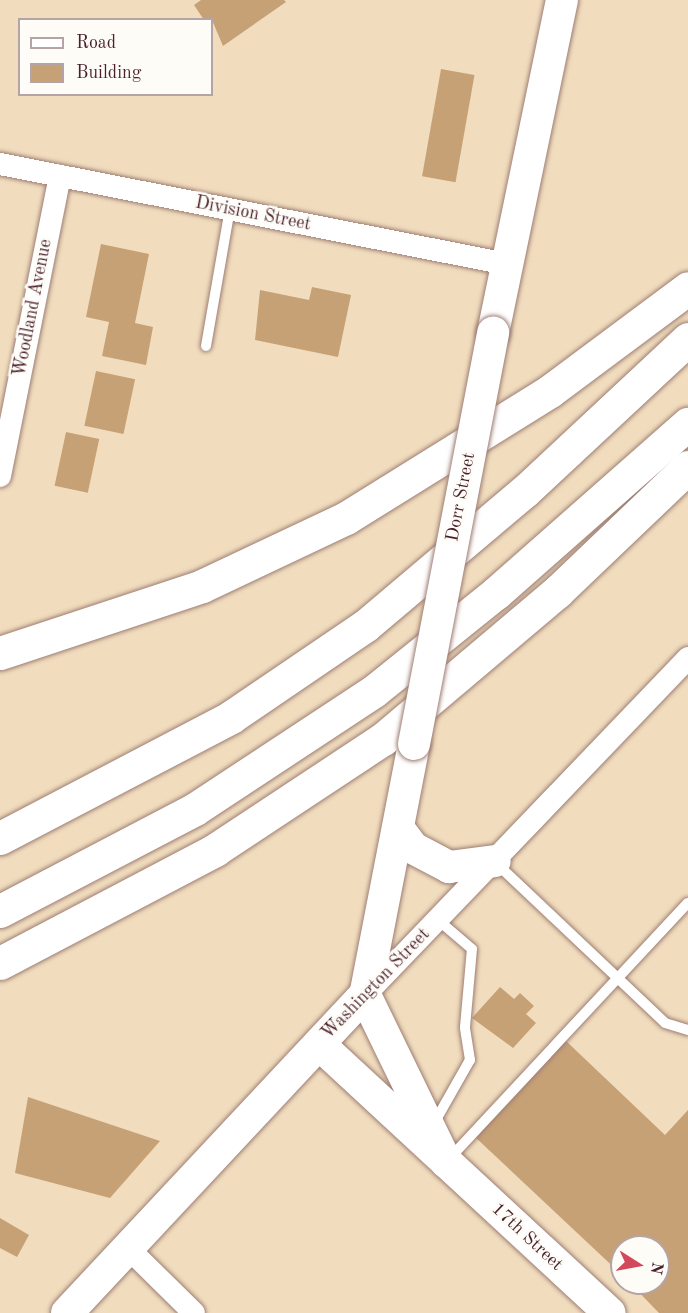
<!DOCTYPE html>
<html>
<head>
<meta charset="utf-8">
<style>
  body { margin:0 }
  #map { position:relative; width:688px; height:1313px; overflow:hidden; background:#f1ddbe; font-family:"Old Standard TT",serif }
  div>[style] { position:absolute }
  .building>* { inset:0; background:#c7a176; transform-origin:0 0 }
  .roads { filter:drop-shadow(0 0 2px #9e7e74) drop-shadow(0 0 2px #9e7e74) }
  .service>* { height:10px; margin:-5px; padding:0 5px; transform-origin:5px; border-radius:5px; background:#fff }
  .minor>* { height:22px; margin:-11px; padding:0 11px; transform-origin:11px; border-radius:11px; background:#fff }
  .secondary>* { height:32px; margin:-16px; padding:0 16px; transform-origin:16px; border-radius:16px; background:#fff }
  .motorway>* { height:33px; margin:-16.5px; padding:0 16.5px; transform-origin:16.5px; border-radius:16.5px; background:#fff }
  .bridges { filter:drop-shadow(0 0 2px #9e7e74) drop-shadow(0 0 2px #9e7e74) }
  .secondary-bridge>* { height:32px; margin:-16px; padding:0 16px; transform-origin:16px; border-radius:16px; background:#fff }
  span { translate:-50% -50%; white-space:nowrap; text-align:center; line-height:1.15; -webkit-text-stroke:5px #fdfcf7; paint-order:stroke }
  .street-label { font-size:18px; color:#4a1f2b }
  .legend { position:absolute; left:18px; top:18px; width:195px; height:78px; box-sizing:border-box; background:#fdfcf7; border:2px solid #b5a4a5; margin:0; padding:8px 10px; list-style:none; font-size:18px; color:#4a1f2b }
  .legend li { display:flex; align-items:center; gap:12px; height:30px }
  .legend b { width:30px; border:2px solid #b5a4a5 }
  .north { position:absolute; left:610px; top:1235px; width:60px; height:60px; box-sizing:border-box; background:#fdfcf7; border:2px solid #b5a4a5; border-radius:50%; rotate:101deg; font-size:16px; font-weight:700; line-height:24px; text-align:center; color:#4a1f2b }
  .north::after { content:''; display:block; margin:auto; width:21px; height:27px; background:#d1495b; clip-path:polygon(50% 0,100% 100%,50% 72%,0 100%) }
</style>
</head>
<body>
<div id="map">
  <div class="building">
    <i style="clip-path:polygon(201px 0,284px 0,286px 2px,223px 46px,212px 20px,204px 20px,194px 5px)"></i>
    <i style="left:441px;top:69px;width:34px;height:109px;rotate:10deg"></i>
    <i style="clip-path:polygon(101px 244px,149px 254px,135px 323px,153px 327px,146px 365px,102px 356px,109px 322px,86px 317px)"></i>
    <i style="clip-path:polygon(312px 287px,351px 295px,338px 357px,255px 340px,260px 290px,309px 300px)"></i>
    <i style="left:96px;top:371px;width:40px;height:56px;rotate:12deg"></i>
    <i style="left:66px;top:432px;width:34px;height:55px;rotate:12deg"></i>
    <i style="clip-path:polygon(500px 987px,514px 999px,520px 993px,534px 1006px,526px 1014px,536px 1023px,513px 1048px,472px 1018px)"></i>
    <i style="clip-path:polygon(565px 1040px,665px 1135px,688px 1110px,688px 1313px,659px 1313px,630px 1283px,658px 1283px,658px 1247px,622px 1247px,622px 1275px,475px 1137px)"></i>
    <i style="clip-path:polygon(28px 1097px,160px 1141px,110px 1198px,15px 1173px)"></i>
    <i style="clip-path:polygon(0 1218px,29px 1235px,17px 1257px,0 1248px)"></i>
  </div>
  <div class="roads">
    <div class="service">
      <i style="left:206px;top:346px;width:139px;rotate:-80.1deg"></i>
      <i style="left:497px;top:864px;width:231px;rotate:43.4deg"></i>
      <i style="left:665px;top:1023px;width:24px;rotate:17deg"></i>
      <i style="left:433px;top:1125px;width:75px;rotate:-60.4deg"></i>
      <i style="left:470px;top:1060px;width:33px;rotate:-99deg"></i>
      <i style="left:465px;top:1027px;width:78px;rotate:-84.9deg"></i>
      <i style="left:472px;top:949px;width:45px;rotate:-139.5deg"></i>
      <i style="left:449px;top:1159px;width:350px;rotate:-47deg"></i>
    </div>
    <div class="minor">
      <i style="left:0;top:164px;width:517px;rotate:11.16deg"></i>
      <i style="left:0;top:476px;width:306px;rotate:-78.7deg"></i>
      <i style="left:365px;top:995px;width:467px;rotate:-46.2deg"></i>
      <i style="left:129px;top:1249px;width:91px;rotate:44.6deg"></i>
    </div>
    <div class="secondary">
      <i style="left:493px;top:333px;width:340px;rotate:-78.3deg"></i>
      <i style="left:414px;top:744px;width:256px;rotate:101deg"></i>
      <i style="left:365px;top:995px;width:186px;rotate:64.1deg"></i>
      <i style="left:398px;top:828px;width:25px;rotate:53deg"></i>
      <i style="left:413px;top:848px;width:41px;rotate:27.8deg"></i>
      <i style="left:449px;top:867px;width:46px;rotate:-7.4deg"></i>
      <i style="left:319px;top:1044px;width:396px;rotate:42.8deg"></i>
      <i style="left:67px;top:1313px;width:436px;rotate:-46.9deg"></i>
    </div>
    <div class="motorway">
      <i style="left:0;top:653px;width:213px;rotate:-18.3deg"></i>
      <i style="left:202px;top:586px;width:159px;rotate:-25.3deg"></i>
      <i style="left:346px;top:518px;width:240px;rotate:-31.9deg"></i>
      <i style="left:550px;top:391px;width:172px;rotate:-36.7deg"></i>
      <i style="left:0;top:838px;width:261px;rotate:-27.6deg"></i>
      <i style="left:231px;top:717px;width:162px;rotate:-34.2deg"></i>
      <i style="left:365px;top:626px;width:209px;rotate:-40.2deg"></i>
      <i style="left:525px;top:491px;width:223px;rotate:-43deg"></i>
      <i style="left:0;top:911px;width:220px;rotate:-27.6deg"></i>
      <i style="left:195px;top:809px;width:214px;rotate:-33.4deg"></i>
      <i style="left:374px;top:691px;width:156px;rotate:-38.8deg"></i>
      <i style="left:496px;top:593px;width:256px;rotate:-41.4deg"></i>
      <i style="left:0;top:963px;width:243px;rotate:-27.7deg"></i>
      <i style="left:215px;top:850px;width:201px;rotate:-33.5deg"></i>
      <i style="left:383px;top:739px;width:228px;rotate:-40.2deg"></i>
      <i style="left:557px;top:592px;width:181px;rotate:-43.7deg"></i>
    </div>
  </div>
  <div class="bridges">
    <div class="secondary-bridge">
      <i style="left:414px;top:744px;width:419px;rotate:-79.1deg"></i>
    </div>
  </div>
  <div class="street-label">
    <span style="left:253px;top:214px;rotate:11deg">Division Street</span>
    <span style="left:33px;top:308px;rotate:-79deg">Woodland Avenue</span>
    <span style="left:461px;top:497px;rotate:-79deg">Dorr Street</span>
    <span style="left:376px;top:984px;rotate:-46deg">Washington Street</span>
    <span style="left:527px;top:1237px;rotate:43deg">17th Street</span>
  </div>
  <ul class="legend">
  <li><b style="height:8px;background:#fff"></b>Road</li>
  <li><b style="height:16px;background:#c7a176"></b>Building</li>
  </ul>
  <div class="north">N</div>
</div>
</body>
</html>
